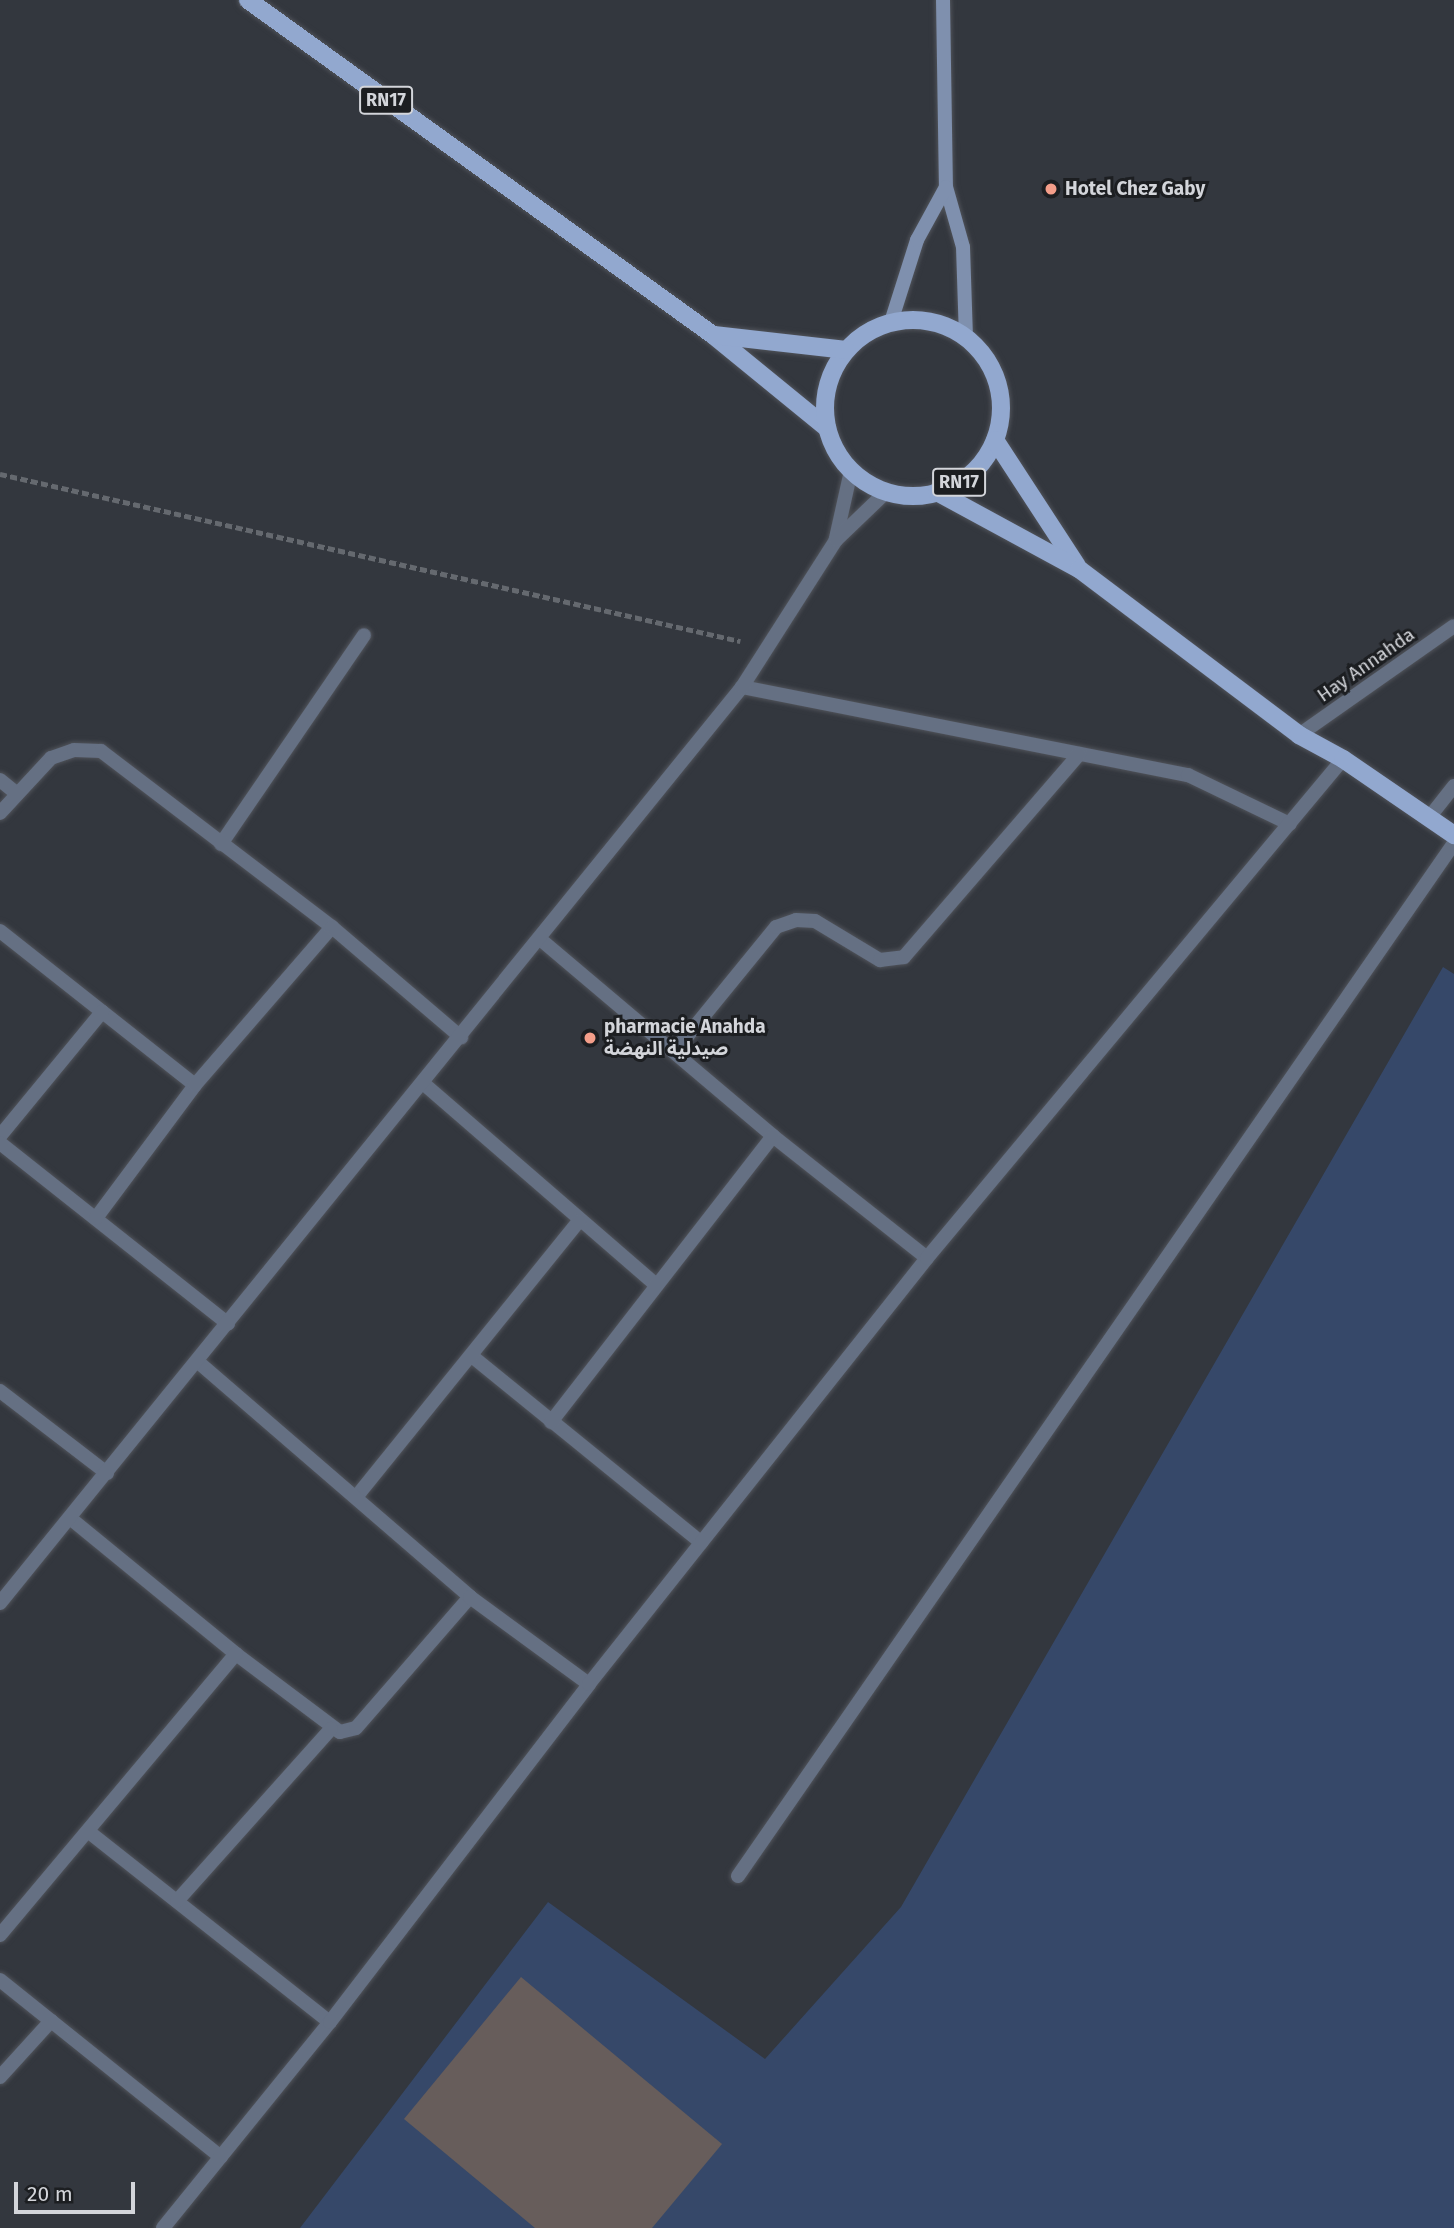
<!DOCTYPE html>
<html>
<head>
<meta charset="utf-8">
<style>
  body { margin:0 }
  #map { position:relative; width:1454px; height:2228px; overflow:hidden; background:#33373e; font-family:"Fira Sans","Noto Sans Arabic",sans-serif }
  div>[style] { position:absolute }
  .green>* { inset:0; background:#364869 }
  .building>* { inset:0; background:#675d5b }
  .path>* { height:4.5px; margin-top:-2.25px; transform-origin:0; background:repeating-linear-gradient(90deg,#65696f 0 7px,transparent 0 10.5px) }
  .roads { filter:drop-shadow(0 0 2px #50535a) drop-shadow(0 0 2px #50535a) }
  .lane>* { height:14px; margin:-7px; padding:0 7px; transform-origin:7px; border-radius:7px; background:#657083 }
  .street>* { height:14px; margin:-7px; padding:0 7px; transform-origin:7px; border-radius:7px; background:#657083 }
  .secondary>* { height:14px; margin:-7px; padding:0 7px; transform-origin:7px; border-radius:7px; background:#7f90ae }
  .primary>* { height:18px; margin:-9px; padding:0 9px; transform-origin:9px; border-radius:9px; background:#92a8cf }
  .primary>.ring { margin:-9px; padding:0; box-sizing:content-box; background:none; border:18px solid #92a8cf; border-radius:50% }
  .dots>* { width:19px; height:19px; translate:-50% -50%; box-sizing:border-box; border:4px solid #1c1e21; border-radius:50% }
  span { translate:-50% -50%; white-space:nowrap; text-align:center; line-height:1.15; -webkit-text-stroke:6px #1c1e21; paint-order:stroke }
  .shield-label span { padding:2px 5px; background:#1c1e21; border:2px solid; border-radius:5px; -webkit-text-stroke-width:0 }
  .shield-label { font-size:18px; color:#d3d5da; font-weight:700 }
  .poi-label { font-size:19px; color:#d3d5da; font-weight:700 }
  .left { translate:0 -50%; text-align:left }
  .street-label { font-size:19px; color:#d3d5da }
  .scale { position:absolute; left:14px; top:2182px; width:121px; height:32px; box-sizing:border-box; border:4px solid #d3d5da; border-top:0; padding-left:9px; font-size:21px; line-height:24px; white-space:nowrap; color:#d3d5da; -webkit-text-stroke:5px #1c1e21; paint-order:stroke }
</style>
</head>
<body>
<div id="map">
  <div class="green">
    <i style="clip-path:polygon(1443px 967px,1454px 974px,1454px 2228px,300px 2228px,548px 1902px,765px 2059px,901px 1907px)"></i>
  </div>
  <div class="building">
    <i style="clip-path:polygon(521px 1977px,722px 2144px,652px 2228px,535px 2228px,404px 2119px)"></i>
  </div>
  <div class="path">
    <i style="left:0;top:474px;width:759px;rotate:12.72deg"></i>
  </div>
  <div class="roads">
    <div class="lane">
      <i style="left:742px;top:687px;width:455px;rotate:11.2deg"></i>
      <i style="left:1188px;top:775px;width:113px;rotate:25.7deg"></i>
      <i style="left:0;top:780px;width:21px;rotate:39deg"></i>
      <i style="left:221px;top:844px;width:253px;rotate:-55.6deg"></i>
      <i style="left:0;top:931px;width:248px;rotate:38.3deg"></i>
      <i style="left:540px;top:939px;width:305px;rotate:40.2deg"></i>
      <i style="left:773px;top:1136px;width:196px;rotate:38.4deg"></i>
      <i style="left:675px;top:1051px;width:160px;rotate:-50.8deg"></i>
      <i style="left:776px;top:927px;width:21px;rotate:-19deg"></i>
      <i style="left:796px;top:920px;width:19px;rotate:3deg"></i>
      <i style="left:815px;top:921px;width:76px;rotate:31deg"></i>
      <i style="left:880px;top:960px;width:24px;rotate:-7deg"></i>
      <i style="left:904px;top:957px;width:268px;rotate:-49.2deg"></i>
      <i style="left:423px;top:1083px;width:307px;rotate:40.9deg"></i>
      <i style="left:0;top:1136px;width:161px;rotate:-50.6deg"></i>
      <i style="left:0;top:1143px;width:291px;rotate:38.4deg"></i>
      <i style="left:96px;top:1218px;width:166px;rotate:-53.3deg"></i>
      <i style="left:195px;top:1085px;width:209px;rotate:-49.1deg"></i>
      <i style="left:473px;top:1357px;width:294px;rotate:39.1deg"></i>
      <i style="left:551px;top:1422px;width:362px;rotate:-52.2deg"></i>
      <i style="left:357px;top:1496px;width:353px;rotate:-51.1deg"></i>
      <i style="left:70px;top:1518px;width:215px;rotate:39.3deg"></i>
      <i style="left:236px;top:1654px;width:130px;rotate:36.9deg"></i>
      <i style="left:340px;top:1732px;width:16px;rotate:-14deg"></i>
      <i style="left:356px;top:1728px;width:174px;rotate:-49deg"></i>
      <i style="left:89px;top:1832px;width:307px;rotate:38.3deg"></i>
      <i style="left:177px;top:1901px;width:231px;rotate:-48.2deg"></i>
      <i style="left:0;top:1935px;width:367px;rotate:-50deg"></i>
      <i style="left:0;top:2077px;width:76px;rotate:-47.7deg"></i>
    </div>
    <div class="street">
      <i style="left:836px;top:538px;width:69px;rotate:-77.4deg"></i>
      <i style="left:1299px;top:735px;width:189px;rotate:-35.1deg"></i>
      <i style="left:0;top:813px;width:75px;rotate:-47.2deg"></i>
      <i style="left:51px;top:758px;width:24px;rotate:-19deg"></i>
      <i style="left:74px;top:750px;width:27px;rotate:2deg"></i>
      <i style="left:101px;top:751px;width:290px;rotate:37.3deg"></i>
      <i style="left:332px;top:927px;width:170px;rotate:40.5deg"></i>
      <i style="left:1428px;top:819px;width:42px;rotate:-51.8deg"></i>
      <i style="left:197px;top:1361px;width:361px;rotate:40.8deg"></i>
      <i style="left:470px;top:1597px;width:147px;rotate:36.2deg"></i>
      <i style="left:0;top:1391px;width:135px;rotate:37.5deg"></i>
      <i style="left:0;top:1603px;width:1179px;rotate:-50.99deg"></i>
      <i style="left:742px;top:687px;width:174px;rotate:-57.4deg"></i>
      <i style="left:836px;top:540px;width:69px;rotate:-43.8deg"></i>
      <i style="left:738px;top:1876px;width:1257px;rotate:-55.27deg"></i>
      <i style="left:0;top:1980px;width:283px;rotate:38.7deg"></i>
      <i style="left:163px;top:2228px;width:265px;rotate:-51deg"></i>
      <i style="left:330px;top:2022px;width:426px;rotate:-52.5deg"></i>
      <i style="left:589px;top:1684px;width:544px;rotate:-51.57deg"></i>
      <i style="left:927px;top:1258px;width:650px;rotate:-50.18deg"></i>
    </div>
    <div class="secondary">
      <i style="left:943px;top:0;width:187px;rotate:89.1deg"></i>
      <i style="left:946px;top:187px;width:62px;rotate:74.2deg"></i>
      <i style="left:963px;top:247px;width:90px;rotate:88.1deg"></i>
      <i style="left:891px;top:322px;width:86px;rotate:-72.4deg"></i>
      <i style="left:917px;top:240px;width:60px;rotate:-61.3deg"></i>
    </div>
    <div class="primary">
      <i style="left:248px;top:0;width:573px;rotate:35.77deg"></i>
      <i style="left:713px;top:335px;width:147px;rotate:39.2deg"></i>
      <i class="ring" style="left:825px;top:320px;width:158px;height:158px"></i>
      <i style="left:714px;top:335px;width:133px;rotate:6.5deg"></i>
      <i style="left:995px;top:440px;width:150px;rotate:56.9deg"></i>
      <i style="left:937px;top:492px;width:162px;rotate:28.5deg"></i>
      <i style="left:1079px;top:569px;width:276px;rotate:37deg"></i>
      <i style="left:1299px;top:735px;width:50px;rotate:28.6deg"></i>
      <i style="left:1343px;top:759px;width:135px;rotate:34.4deg"></i>
    </div>
  </div>
  <div class="dots">
    <i style="left:1051px;top:189px;background:#f49e8a"></i>
    <i style="left:590px;top:1038px;background:#f49e8a"></i>
  </div>
  <div class="shield-label">
    <span style="left:386px;top:100px">RN17</span>
    <span style="left:959px;top:482px">RN17</span>
  </div>
  <div class="poi-label">
    <span class="left" style="left:1065px;top:189px">Hotel Chez Gaby</span>
    <span class="left" style="left:604px;top:1038px">pharmacie Anahda<br>صيدلية النهضة</span>
  </div>
  <div class="street-label">
    <span style="left:1366px;top:665px;rotate:-35deg">Hay Annahda</span>
  </div>
  <div class="scale">20 m</div>
</div>
</body>
</html>
